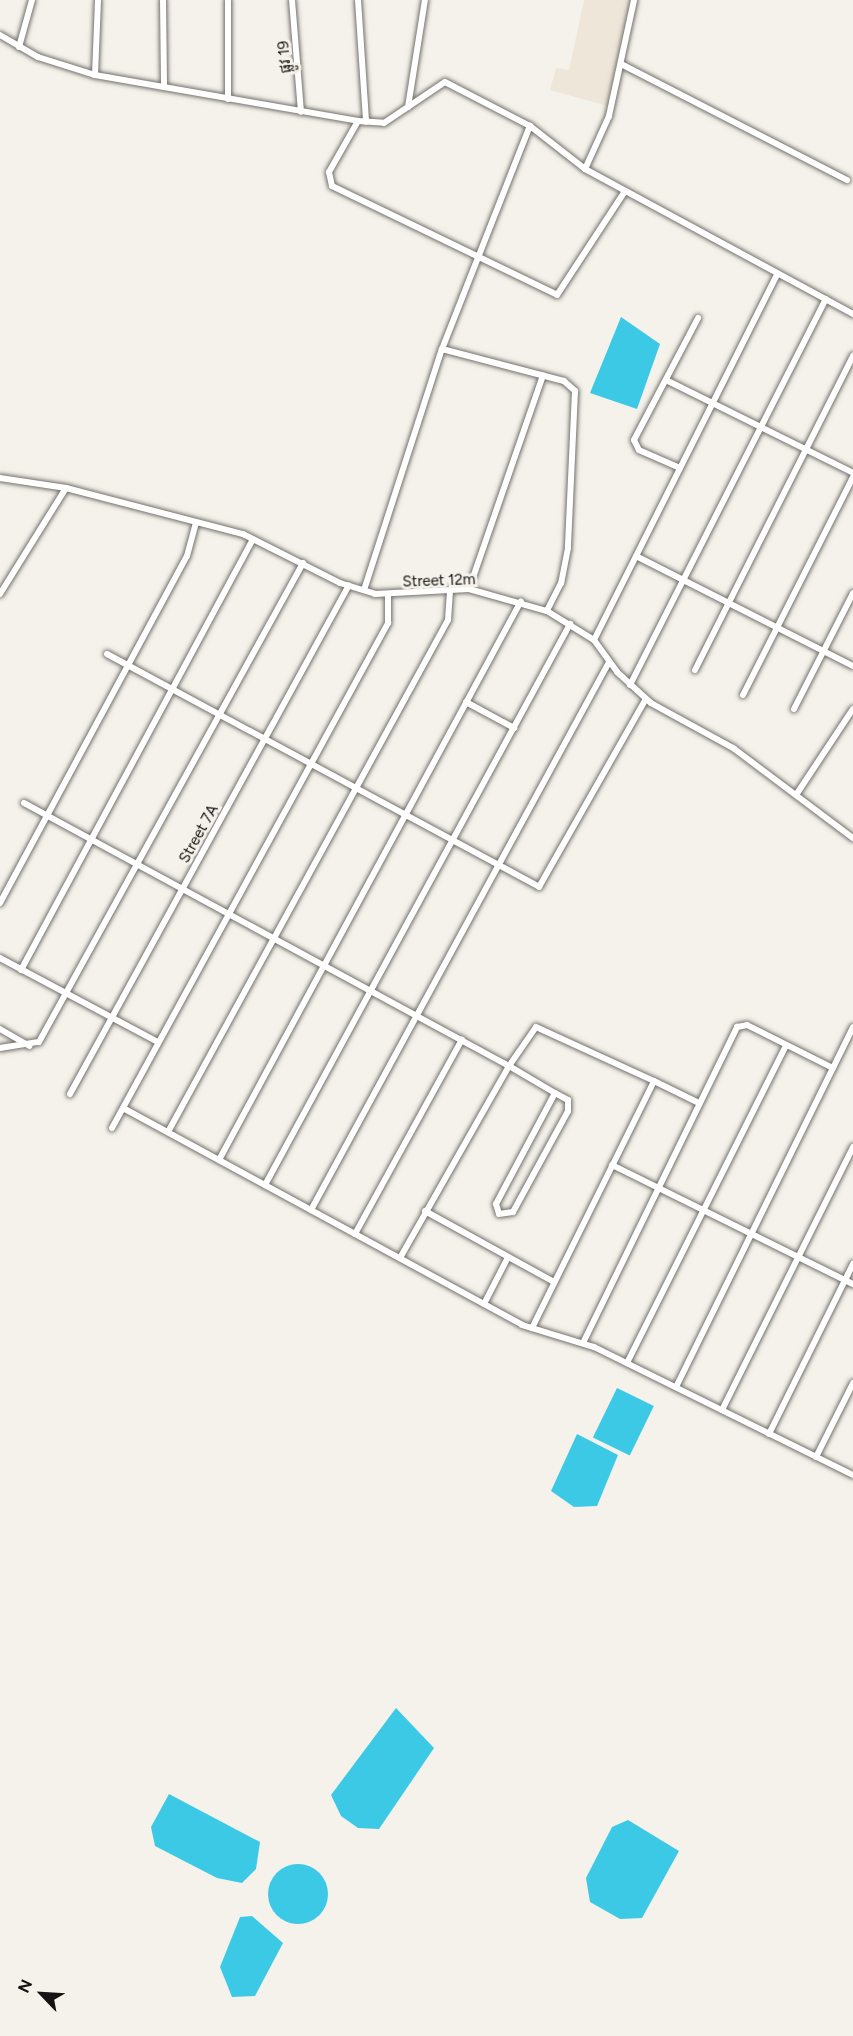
<!DOCTYPE html>
<html>
<head>
<meta charset="utf-8">
<style>
  body { margin:0 }
  #map { position:relative; width:853px; height:2036px; overflow:hidden; background:#f5f2eb; font-family:Figtree,"Noto Sans Khmer",sans-serif }
  div>[style] { position:absolute }
  .built>* { inset:0; background:#ede6d9 }
  .water>* { inset:0; background:#3cc9e5; transform-origin:0 0 }
  .round { border-radius:50% }
  .roads { filter:drop-shadow(0 0 2px #74716c) drop-shadow(0 0 2px #74716c) }
  .minor>* { height:6px; margin:-3px; padding:0 3px; transform-origin:3px; border-radius:3px; background:#fff }
  span { translate:-50% -50%; white-space:nowrap; text-align:center; line-height:1.15; -webkit-text-stroke:6px #f5f2eb; paint-order:stroke }
  .street-label { font-size:15px; color:#141311 }
  .north { position:absolute; left:12px; top:1964px; width:60px; height:60px; -webkit-text-stroke:4px #f5f2eb; paint-order:stroke; rotate:295deg; font-size:16px; font-weight:700; line-height:24px; text-align:center; color:#141311 }
  .north::after { content:''; display:block; margin:auto; width:21px; height:27px; background:#141311; clip-path:polygon(50% 0,100% 100%,50% 72%,0 100%) }
</style>
</head>
<body>
<div id="map">
  <div class="built">
    <i style="clip-path:polygon(584px 0,630px 0,621px 63px,608px 106px,550px 90px,556px 68px,569px 70px)"></i>
  </div>
  <div class="water">
    <i style="clip-path:polygon(621px 317px,660px 344px,637px 409px,590px 393px)"></i>
    <i style="left:617px;top:1388px;width:41px;height:55px;rotate:26deg"></i>
    <i style="clip-path:polygon(577px 1434px,618px 1455px,597px 1506px,574px 1507px,551px 1491px)"></i>
    <i style="clip-path:polygon(396px 1708px,434px 1748px,379px 1829px,358px 1828px,341px 1816px,331px 1795px)"></i>
    <i style="clip-path:polygon(169px 1794px,260px 1842px,256px 1869px,242px 1883px,217px 1878px,155px 1846px,151px 1827px)"></i>
    <i style="clip-path:polygon(628px 1820px,679px 1851px,642px 1918px,620px 1919px,590px 1902px,586px 1878px,612px 1827px)"></i>
    <i class="round" style="left:268px;top:1864px;width:60px;height:60px"></i>
    <i style="clip-path:polygon(252px 1916px,283px 1943px,255px 1996px,232px 1997px,220px 1967px,240px 1917px)"></i>
  </div>
  <div class="roads">
    <div class="minor">
      <i style="left:163px;top:0;width:87px;rotate:89.3deg"></i>
      <i style="left:292px;top:0;width:112px;rotate:85.4deg"></i>
      <i style="left:358px;top:0;width:122px;rotate:86.2deg"></i>
      <i style="left:0;top:35px;width:44px;rotate:30.1deg"></i>
      <i style="left:38px;top:57px;width:60px;rotate:17.5deg"></i>
      <i style="left:95px;top:75px;width:267px;rotate:9.9deg"></i>
      <i style="left:358px;top:121px;width:26px;rotate:4deg"></i>
      <i style="left:384px;top:123px;width:73px;rotate:-33.9deg"></i>
      <i style="left:445px;top:82px;width:96px;rotate:27.4deg"></i>
      <i style="left:530px;top:126px;width:70px;rotate:38deg"></i>
      <i style="left:585px;top:169px;width:305px;rotate:28.4deg"></i>
      <i style="left:19px;top:47px;width:49px;rotate:-74.5deg"></i>
      <i style="left:623px;top:65px;width:252px;rotate:27.2deg"></i>
      <i style="left:95px;top:75px;width:75px;rotate:-87.7deg"></i>
      <i style="left:228px;top:99px;width:99px;rotate:-90deg"></i>
      <i style="left:408px;top:107px;width:108px;rotate:-81deg"></i>
      <i style="left:358px;top:121px;width:59px;rotate:119.6deg"></i>
      <i style="left:329px;top:172px;width:14px;rotate:78deg"></i>
      <i style="left:332px;top:186px;width:250px;rotate:25.8deg"></i>
      <i style="left:557px;top:295px;width:124px;rotate:-56.8deg"></i>
      <i style="left:585px;top:169px;width:58px;rotate:-65.6deg"></i>
      <i style="left:609px;top:116px;width:119px;rotate:-77.8deg"></i>
      <i style="left:442px;top:349px;width:126px;rotate:14.7deg"></i>
      <i style="left:564px;top:381px;width:15px;rotate:42deg"></i>
      <i style="left:575px;top:391px;width:157px;rotate:92.6deg"></i>
      <i style="left:568px;top:548px;width:36px;rotate:101deg"></i>
      <i style="left:561px;top:583px;width:31px;rotate:117deg"></i>
      <i style="left:666px;top:380px;width:209px;rotate:26.4deg"></i>
      <i style="left:680px;top:468px;width:45px;rotate:-156.3deg"></i>
      <i style="left:639px;top:450px;width:11px;rotate:-117deg"></i>
      <i style="left:634px;top:440px;width:138px;rotate:-62.3deg"></i>
      <i style="left:0;top:478px;width:67px;rotate:8.6deg"></i>
      <i style="left:66px;top:488px;width:183px;rotate:14.6deg"></i>
      <i style="left:243px;top:534px;width:109px;rotate:26.8deg"></i>
      <i style="left:340px;top:583px;width:37px;rotate:17deg"></i>
      <i style="left:375px;top:594px;width:94px;rotate:-3deg"></i>
      <i style="left:469px;top:589px;width:81px;rotate:15.8deg"></i>
      <i style="left:547px;top:611px;width:55px;rotate:31.7deg"></i>
      <i style="left:594px;top:640px;width:39px;rotate:54deg"></i>
      <i style="left:617px;top:672px;width:46px;rotate:42.4deg"></i>
      <i style="left:651px;top:703px;width:94px;rotate:28.8deg"></i>
      <i style="left:733px;top:748px;width:150px;rotate:36.9deg"></i>
      <i style="left:636px;top:556px;width:243px;rotate:26.9deg"></i>
      <i style="left:469px;top:589px;width:226px;rotate:-70.9deg"></i>
      <i style="left:364px;top:590px;width:253px;rotate:-72.1deg"></i>
      <i style="left:442px;top:349px;width:240px;rotate:-68.5deg"></i>
      <i style="left:0;top:594px;width:125px;rotate:-58.1deg"></i>
      <i style="left:594px;top:640px;width:409px;rotate:-63.4deg"></i>
      <i style="left:107px;top:654px;width:491px;rotate:28.3deg"></i>
      <i style="left:539px;top:887px;width:216px;rotate:-60.4deg"></i>
      <i style="left:695px;top:670px;width:352px;rotate:-63.3deg"></i>
      <i style="left:630px;top:685px;width:433px;rotate:-63.1deg"></i>
      <i style="left:743px;top:695px;width:244px;rotate:-63.2deg"></i>
      <i style="left:466px;top:702px;width:55px;rotate:28.4deg"></i>
      <i style="left:794px;top:709px;width:130px;rotate:-63deg"></i>
      <i style="left:796px;top:795px;width:103px;rotate:-56.5deg"></i>
      <i style="left:24px;top:803px;width:552px;rotate:28.47deg"></i>
      <i style="left:509px;top:1066px;width:221px;rotate:119.6deg"></i>
      <i style="left:0;top:903px;width:394px;rotate:-61.7deg"></i>
      <i style="left:187px;top:556px;width:34px;rotate:-75deg"></i>
      <i style="left:0;top:958px;width:179px;rotate:28deg"></i>
      <i style="left:21px;top:970px;width:489px;rotate:-61.7deg"></i>
      <i style="left:0;top:1029px;width:34px;rotate:30deg"></i>
      <i style="left:0;top:1048px;width:39px;rotate:-9deg"></i>
      <i style="left:39px;top:1042px;width:547px;rotate:-61.14deg"></i>
      <i style="left:555px;top:1093px;width:126px;rotate:118deg"></i>
      <i style="left:496px;top:1204px;width:10px;rotate:73deg"></i>
      <i style="left:499px;top:1214px;width:14px;rotate:-8deg"></i>
      <i style="left:513px;top:1212px;width:115px;rotate:-61.4deg"></i>
      <i style="left:568px;top:1111px;width:11px;rotate:-90deg"></i>
      <i style="left:568px;top:1100px;width:15px;rotate:-152deg"></i>
      <i style="left:555px;top:1093px;width:53px;rotate:-149.6deg"></i>
      <i style="left:509px;top:1066px;width:47px;rotate:-55.3deg"></i>
      <i style="left:536px;top:1027px;width:130px;rotate:24.6deg"></i>
      <i style="left:70px;top:1094px;width:580px;rotate:-61.27deg"></i>
      <i style="left:123px;top:1108px;width:454px;rotate:28.5deg"></i>
      <i style="left:522px;top:1325px;width:75px;rotate:17deg"></i>
      <i style="left:594px;top:1347px;width:289px;rotate:26.3deg"></i>
      <i style="left:112px;top:1128px;width:576px;rotate:-61.34deg"></i>
      <i style="left:388px;top:623px;width:27px;rotate:-90deg"></i>
      <i style="left:168px;top:1132px;width:584px;rotate:-61.33deg"></i>
      <i style="left:448px;top:620px;width:29px;rotate:-86deg"></i>
      <i style="left:219px;top:1160px;width:635px;rotate:-61.62deg"></i>
      <i style="left:612px;top:1165px;width:269px;rotate:26.3deg"></i>
      <i style="left:265px;top:1185px;width:639px;rotate:-61.47deg"></i>
      <i style="left:311px;top:1210px;width:624px;rotate:-61.46deg"></i>
      <i style="left:425px;top:1211px;width:147px;rotate:28.8deg"></i>
      <i style="left:355px;top:1234px;width:222px;rotate:-61.2deg"></i>
      <i style="left:484px;top:1304px;width:53px;rotate:-62.9deg"></i>
      <i style="left:532px;top:1328px;width:275px;rotate:-63.7deg"></i>
      <i style="left:654px;top:1081px;width:50px;rotate:26.1deg"></i>
      <i style="left:583px;top:1343px;width:352px;rotate:-64deg"></i>
      <i style="left:737px;top:1027px;width:10px;rotate:-11deg"></i>
      <i style="left:747px;top:1025px;width:96px;rotate:26.6deg"></i>
      <i style="left:627px;top:1363px;width:355px;rotate:-63.4deg"></i>
      <i style="left:676px;top:1387px;width:401px;rotate:-63.8deg"></i>
      <i style="left:722px;top:1410px;width:294px;rotate:-63.5deg"></i>
      <i style="left:769px;top:1434px;width:190px;rotate:-63.7deg"></i>
      <i style="left:816px;top:1457px;width:83px;rotate:-63.4deg"></i>
    </div>
  </div>
  <div class="street-label">
    <span style="left:285px;top:57px;rotate:-95deg">ផ្លូវ 19</span>
    <span style="left:439px;top:581px;rotate:-2deg">Street 12m</span>
    <span style="left:199px;top:834px;rotate:-61deg">Street 7A</span>
  </div>
  <div class="north">N</div>
</div>
</body>
</html>
